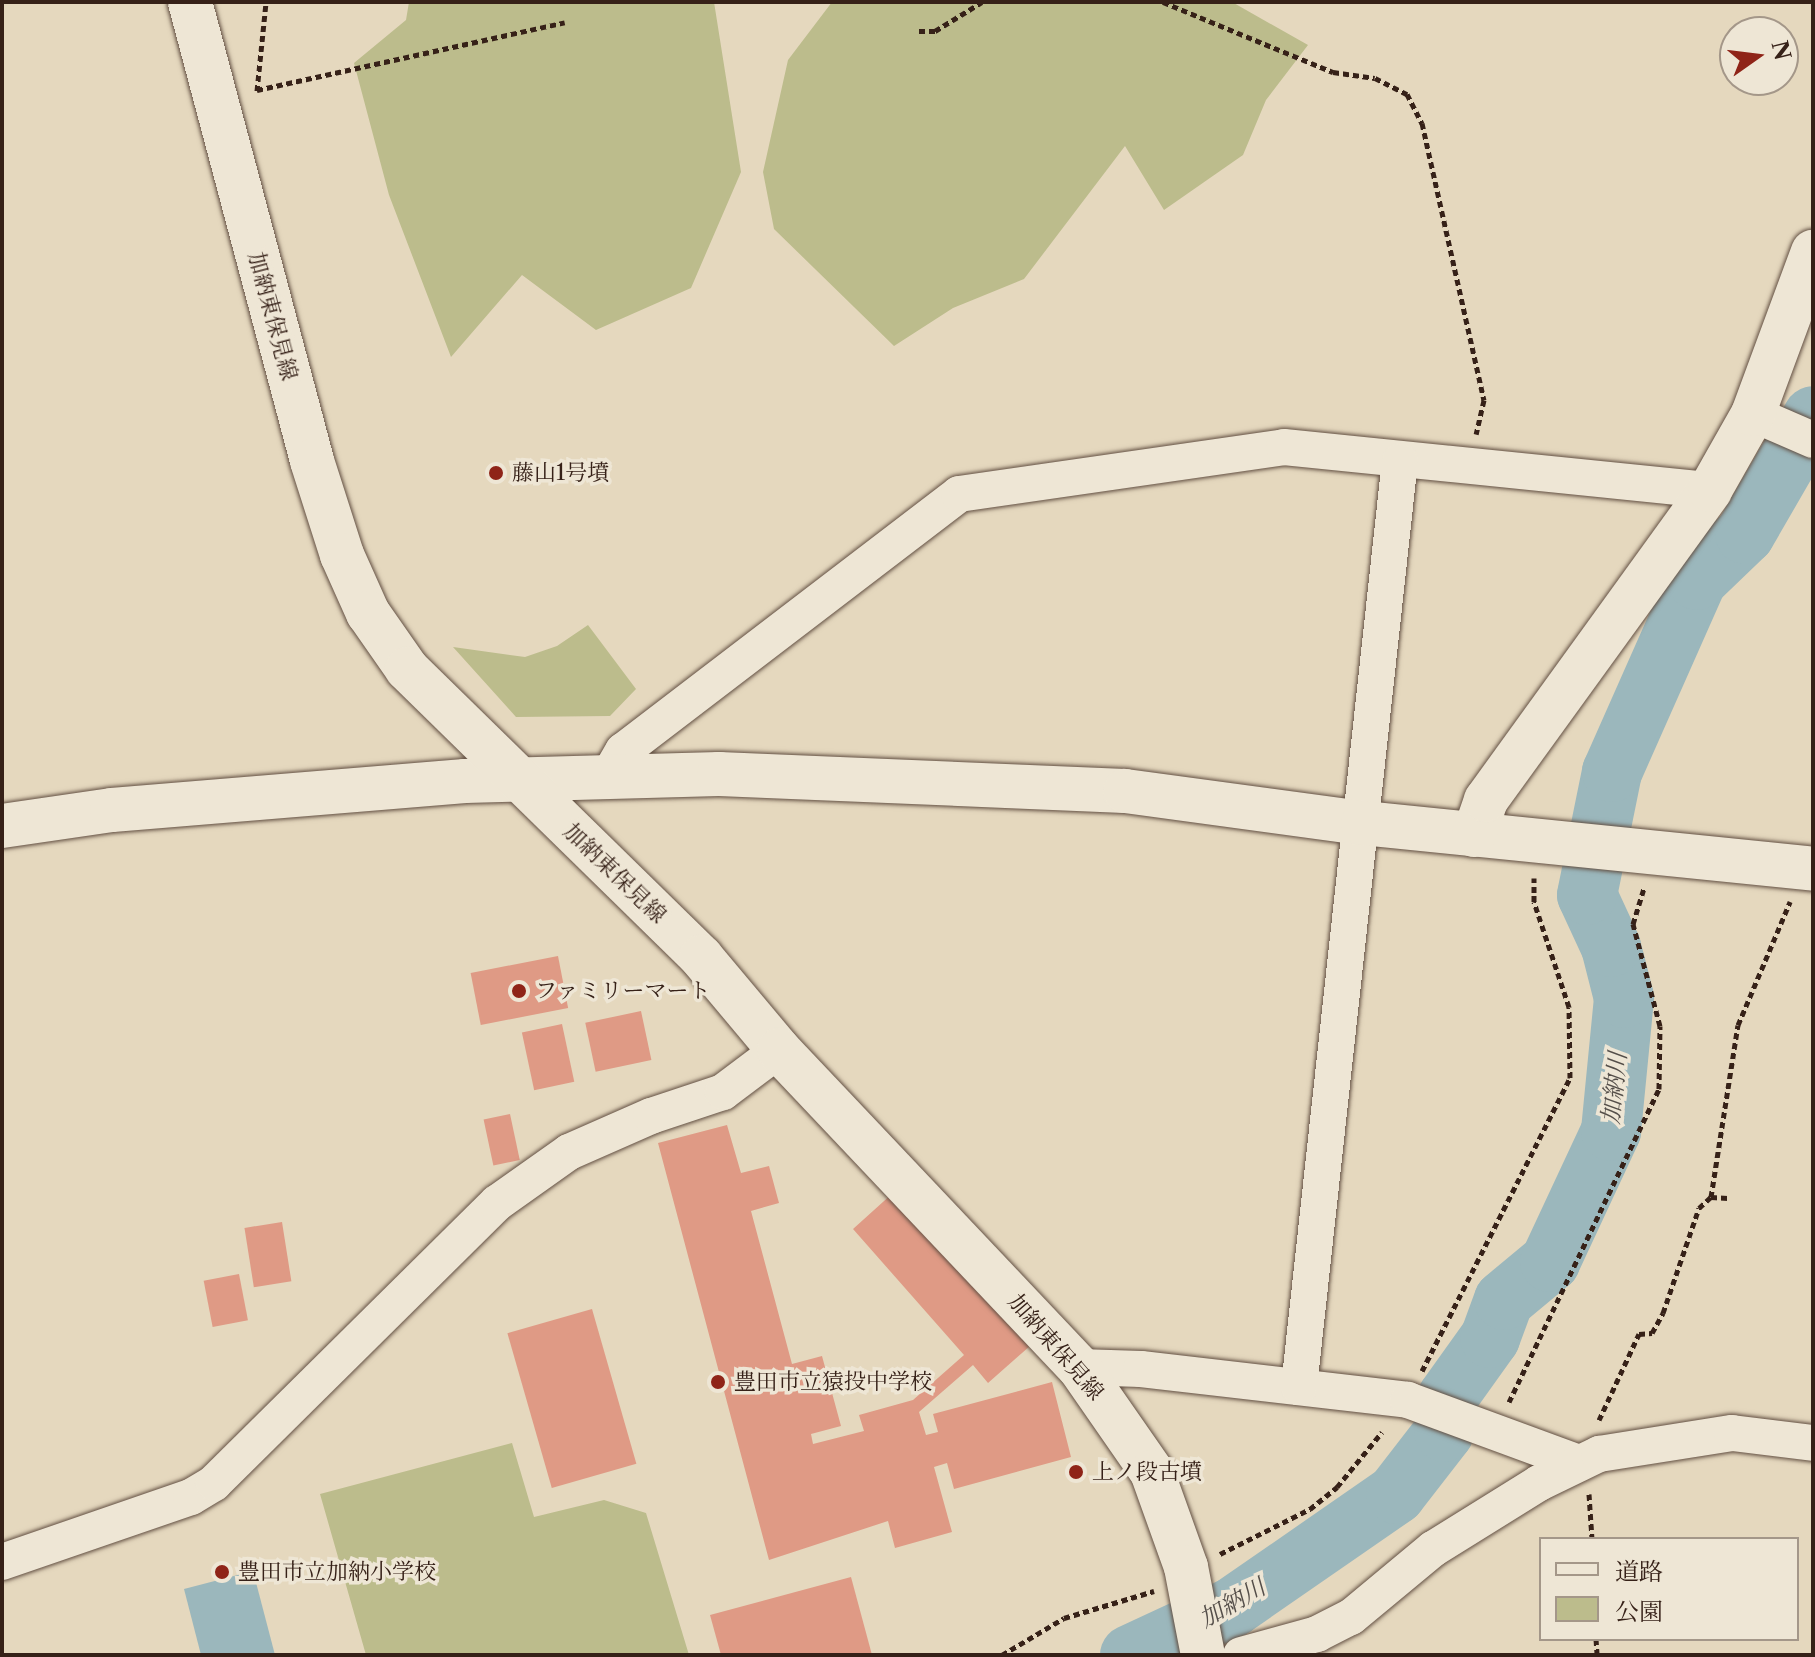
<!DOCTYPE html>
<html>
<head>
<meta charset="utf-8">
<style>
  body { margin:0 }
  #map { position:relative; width:1815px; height:1657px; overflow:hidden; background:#e5d8be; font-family:"Libre Caslon Text","Noto Serif JP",serif }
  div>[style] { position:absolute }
  .green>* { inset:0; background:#bcbc8c }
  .water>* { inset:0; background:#9bb7bc }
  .river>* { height:60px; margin:-30px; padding:0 30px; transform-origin:30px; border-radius:30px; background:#9bb7bc }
  .building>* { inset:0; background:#df9a85; transform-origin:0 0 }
  .path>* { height:5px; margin-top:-2.5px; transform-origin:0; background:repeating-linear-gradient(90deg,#362118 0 6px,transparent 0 10px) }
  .roads { filter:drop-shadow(0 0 2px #624f42) drop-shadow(0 0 2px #624f42) }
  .minor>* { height:36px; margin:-18px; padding:0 18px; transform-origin:18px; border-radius:18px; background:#eee6d5 }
  .tertiary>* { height:44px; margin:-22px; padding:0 22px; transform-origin:22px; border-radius:22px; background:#eee6d5 }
  .secondary>* { height:44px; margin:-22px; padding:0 22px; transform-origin:22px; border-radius:22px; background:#eee6d5 }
  .dots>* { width:22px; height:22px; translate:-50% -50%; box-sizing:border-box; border:4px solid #eee6d5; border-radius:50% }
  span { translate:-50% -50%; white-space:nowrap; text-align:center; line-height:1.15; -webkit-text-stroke:7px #eee6d5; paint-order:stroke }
  .street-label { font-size:22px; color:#362118 }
  .poi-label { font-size:22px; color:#362118 }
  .left { translate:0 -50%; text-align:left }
  .water-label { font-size:24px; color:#544e49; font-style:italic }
  .frame { position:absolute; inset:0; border:4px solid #362118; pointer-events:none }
  .legend { position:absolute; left:1539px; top:1537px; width:260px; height:104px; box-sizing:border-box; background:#eee6d5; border:2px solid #a49789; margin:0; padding:10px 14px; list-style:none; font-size:24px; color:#362118 }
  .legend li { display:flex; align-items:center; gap:16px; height:40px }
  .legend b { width:40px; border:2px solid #a49789 }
  .north { position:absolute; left:1719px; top:16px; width:80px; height:80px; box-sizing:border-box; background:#eee6d5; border:2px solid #a49789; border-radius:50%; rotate:76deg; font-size:22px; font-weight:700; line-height:32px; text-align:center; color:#362118 }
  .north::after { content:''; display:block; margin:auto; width:28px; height:36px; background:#8f2418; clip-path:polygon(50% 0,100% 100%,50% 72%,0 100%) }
</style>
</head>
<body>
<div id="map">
  <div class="green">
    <i style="clip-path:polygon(409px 2px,714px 2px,741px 172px,691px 288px,596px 330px,522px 275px,451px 357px,389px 195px,354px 63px,406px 20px)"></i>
    <i style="clip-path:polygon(832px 2px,1232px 2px,1308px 45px,1266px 100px,1243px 155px,1164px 210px,1125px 146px,1024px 279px,953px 308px,894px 346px,774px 229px,763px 172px,788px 60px)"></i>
    <i style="clip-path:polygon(588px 625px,636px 689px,610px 716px,516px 717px,453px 647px,525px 657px,557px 646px)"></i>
    <i style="clip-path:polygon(512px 1443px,534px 1517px,604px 1500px,646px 1513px,689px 1655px,366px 1655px,320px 1494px)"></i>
  </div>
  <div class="water">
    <i style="clip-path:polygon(253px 1571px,275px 1655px,201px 1655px,184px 1589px)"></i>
  </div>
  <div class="river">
    <i style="left:1130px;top:1655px;width:114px;rotate:-25deg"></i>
    <i style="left:1233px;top:1607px;width:198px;rotate:-34.7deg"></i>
    <i style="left:1396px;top:1494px;width:78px;rotate:-52.3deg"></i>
    <i style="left:1444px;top:1432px;width:34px;rotate:-85deg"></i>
    <i style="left:1447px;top:1398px;width:74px;rotate:-54.4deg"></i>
    <i style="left:1490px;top:1338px;width:40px;rotate:-69.8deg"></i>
    <i style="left:1504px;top:1300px;width:60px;rotate:-39.6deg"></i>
    <i style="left:1550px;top:1262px;width:145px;rotate:-65deg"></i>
    <i style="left:1611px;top:1131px;width:134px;rotate:-84.4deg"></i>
    <i style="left:1624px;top:998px;width:53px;rotate:-104.3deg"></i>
    <i style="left:1611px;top:947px;width:57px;rotate:-114.8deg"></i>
    <i style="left:1587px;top:895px;width:126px;rotate:-78.5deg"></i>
    <i style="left:1612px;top:772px;width:210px;rotate:-66.1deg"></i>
    <i style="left:1697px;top:580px;width:66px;rotate:-43.8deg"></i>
    <i style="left:1745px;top:534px;width:136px;rotate:-60deg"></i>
  </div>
  <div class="building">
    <i style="left:558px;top:956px;width:53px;height:89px;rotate:79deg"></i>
    <i style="left:641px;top:1011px;width:50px;height:57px;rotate:78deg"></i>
    <i style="left:562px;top:1024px;width:59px;height:41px;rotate:78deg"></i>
    <i style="left:510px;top:1114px;width:47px;height:27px;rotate:78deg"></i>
    <i style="clip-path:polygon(727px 1125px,741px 1173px,769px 1166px,779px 1203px,751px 1211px,792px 1364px,822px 1356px,841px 1426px,811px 1434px,813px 1444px,864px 1431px,859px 1415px,913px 1400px,964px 1355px,853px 1229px,894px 1192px,1030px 1346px,988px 1383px,973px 1365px,919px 1412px,926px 1435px,938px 1432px,933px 1414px,1052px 1382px,1071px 1457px,954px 1489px,947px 1463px,934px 1467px,952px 1532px,895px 1548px,888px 1521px,769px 1560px,658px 1143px)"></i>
    <i style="left:282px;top:1222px;width:60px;height:38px;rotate:81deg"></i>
    <i style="left:239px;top:1274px;width:47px;height:36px;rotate:79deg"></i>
    <i style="left:592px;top:1309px;width:161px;height:88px;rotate:74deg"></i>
    <i style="clip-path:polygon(851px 1577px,872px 1655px,721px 1655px,710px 1615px)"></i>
  </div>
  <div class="path">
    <i style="left:1163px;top:2px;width:184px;rotate:22.4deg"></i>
    <i style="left:1333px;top:72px;width:42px;rotate:8.1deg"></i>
    <i style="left:1375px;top:78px;width:36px;rotate:27deg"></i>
    <i style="left:1407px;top:94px;width:33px;rotate:63deg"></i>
    <i style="left:1422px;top:123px;width:284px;rotate:77.4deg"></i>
    <i style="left:1484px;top:400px;width:35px;rotate:103deg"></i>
    <i style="left:919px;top:31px;width:16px"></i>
    <i style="left:935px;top:31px;width:55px;rotate:-31.7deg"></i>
    <i style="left:257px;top:90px;width:315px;rotate:-12.4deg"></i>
    <i style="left:257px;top:91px;width:89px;rotate:-84.2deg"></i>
    <i style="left:1711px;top:1197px;width:174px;rotate:-81.1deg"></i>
    <i style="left:1738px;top:1025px;width:134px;rotate:-67.1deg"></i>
    <i style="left:1422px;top:1371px;width:328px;rotate:-63.2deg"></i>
    <i style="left:1570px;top:1078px;width:71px;rotate:-90.8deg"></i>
    <i style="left:1569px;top:1007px;width:111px;rotate:-108.4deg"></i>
    <i style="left:1534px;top:902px;width:24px;rotate:-90deg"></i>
    <i style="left:1509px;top:1402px;width:347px;rotate:-64.4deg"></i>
    <i style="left:1659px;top:1089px;width:63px;rotate:-89.1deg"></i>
    <i style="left:1660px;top:1026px;width:106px;rotate:-104.8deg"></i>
    <i style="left:1633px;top:924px;width:39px;rotate:-73deg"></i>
    <i style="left:1599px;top:1420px;width:95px;rotate:-65.1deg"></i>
    <i style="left:1639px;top:1334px;width:13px;rotate:-4deg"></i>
    <i style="left:1652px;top:1333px;width:23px;rotate:-61deg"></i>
    <i style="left:1663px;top:1313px;width:111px;rotate:-71.1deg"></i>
    <i style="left:1699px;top:1208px;width:16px;rotate:-43deg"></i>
    <i style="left:1711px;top:1197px;width:17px;rotate:3deg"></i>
    <i style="left:1589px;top:1494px;width:45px;rotate:86.2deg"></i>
    <i style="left:1220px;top:1554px;width:101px;rotate:-26.6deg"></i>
    <i style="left:1310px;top:1509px;width:35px;rotate:-39deg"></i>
    <i style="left:1337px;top:1487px;width:71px;rotate:-50.7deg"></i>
    <i style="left:1596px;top:1639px;width:16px;rotate:86deg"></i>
    <i style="left:1002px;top:1655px;width:72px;rotate:-30.8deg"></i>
    <i style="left:1064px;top:1618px;width:94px;rotate:-16.7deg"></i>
  </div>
  <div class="roads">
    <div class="minor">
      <i style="left:1753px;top:414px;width:65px;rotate:23.4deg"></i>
      <i style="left:609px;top:775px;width:28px;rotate:-60deg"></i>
      <i style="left:623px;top:751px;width:423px;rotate:-37.4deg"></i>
      <i style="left:959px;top:494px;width:328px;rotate:-8.2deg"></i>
      <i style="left:1284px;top:447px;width:428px;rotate:5.8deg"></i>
      <i style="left:1079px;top:1367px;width:62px;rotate:1.8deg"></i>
      <i style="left:1141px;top:1369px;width:269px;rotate:6.6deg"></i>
      <i style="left:1408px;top:1400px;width:182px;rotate:20.2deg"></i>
      <i style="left:1299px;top:1387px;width:931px;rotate:-83.78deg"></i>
      <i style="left:2px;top:1562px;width:200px;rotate:-19deg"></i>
      <i style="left:191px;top:1497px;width:27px;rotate:-31deg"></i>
      <i style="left:214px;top:1483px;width:398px;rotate:-44.7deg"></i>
      <i style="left:497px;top:1203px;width:88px;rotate:-35.3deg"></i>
      <i style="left:569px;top:1152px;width:90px;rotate:-23.7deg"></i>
      <i style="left:651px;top:1116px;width:76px;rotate:-18.4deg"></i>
      <i style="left:723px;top:1092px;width:70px;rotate:-36.9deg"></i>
      <i style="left:1241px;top:1655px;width:79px;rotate:-15.4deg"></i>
      <i style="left:1317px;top:1634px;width:38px;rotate:-27deg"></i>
      <i style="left:1351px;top:1617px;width:107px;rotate:-39.7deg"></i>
      <i style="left:1433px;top:1549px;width:125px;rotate:-31.9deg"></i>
      <i style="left:1539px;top:1483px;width:67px;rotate:-25.8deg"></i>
      <i style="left:1599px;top:1454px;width:135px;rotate:-9deg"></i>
      <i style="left:1732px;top:1433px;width:82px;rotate:7deg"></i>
    </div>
    <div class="tertiary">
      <i style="left:2px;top:826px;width:111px;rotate:-8.3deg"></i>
      <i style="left:112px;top:810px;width:354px;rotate:-4.7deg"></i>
      <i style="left:465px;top:781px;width:254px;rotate:-1.6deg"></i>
      <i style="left:719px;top:774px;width:406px;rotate:2.4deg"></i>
      <i style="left:1125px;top:791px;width:240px;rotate:7.7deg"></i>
      <i style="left:1363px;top:823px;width:452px;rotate:5.8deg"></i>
      <i style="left:1474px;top:835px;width:37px;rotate:-71deg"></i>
      <i style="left:1486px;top:800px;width:382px;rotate:-54.1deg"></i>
      <i style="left:1710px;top:490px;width:87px;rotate:-60.5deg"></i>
      <i style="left:1753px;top:414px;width:173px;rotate:-69.7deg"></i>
    </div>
    <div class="secondary">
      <i style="left:190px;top:2px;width:475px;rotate:75.1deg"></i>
      <i style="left:312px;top:461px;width:99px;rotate:72.3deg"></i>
      <i style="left:342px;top:555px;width:64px;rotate:65.9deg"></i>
      <i style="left:368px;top:613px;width:68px;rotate:55.1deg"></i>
      <i style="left:407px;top:669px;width:412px;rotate:44.4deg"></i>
      <i style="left:701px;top:957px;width:121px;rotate:50deg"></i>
      <i style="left:779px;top:1050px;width:436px;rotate:46.6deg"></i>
      <i style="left:1079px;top:1367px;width:128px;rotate:55.2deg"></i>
      <i style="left:1152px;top:1472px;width:101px;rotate:70.3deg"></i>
      <i style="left:1186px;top:1567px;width:90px;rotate:79.1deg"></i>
    </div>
  </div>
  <div class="dots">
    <i style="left:496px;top:473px;background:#8f2418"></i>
    <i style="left:519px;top:991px;background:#8f2418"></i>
    <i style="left:718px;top:1382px;background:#8f2418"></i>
    <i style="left:1076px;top:1472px;background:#8f2418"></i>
    <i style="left:222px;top:1572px;background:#8f2418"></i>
  </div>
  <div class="street-label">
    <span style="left:273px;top:316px;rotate:75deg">加納東保見線</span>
    <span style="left:615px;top:873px;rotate:44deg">加納東保見線</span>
    <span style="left:1056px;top:1347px;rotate:49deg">加納東保見線</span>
  </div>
  <div class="poi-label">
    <span class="left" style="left:512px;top:473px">藤山1号墳</span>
    <span class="left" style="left:535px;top:991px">ファミリーマート</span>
    <span class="left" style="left:734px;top:1382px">豊田市立猿投中学校</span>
    <span class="left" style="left:1092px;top:1472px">上ノ段古墳</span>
    <span class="left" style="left:238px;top:1572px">豊田市立加納小学校</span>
  </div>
  <div class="water-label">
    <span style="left:1614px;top:1088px;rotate:-84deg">加納川</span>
    <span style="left:1232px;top:1603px;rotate:-30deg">加納川</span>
  </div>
  <div class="frame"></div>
  <ul class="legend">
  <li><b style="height:10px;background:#eee6d5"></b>道路</li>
  <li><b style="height:22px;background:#bcbc8c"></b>公園</li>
  </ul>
  <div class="north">N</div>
</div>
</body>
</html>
